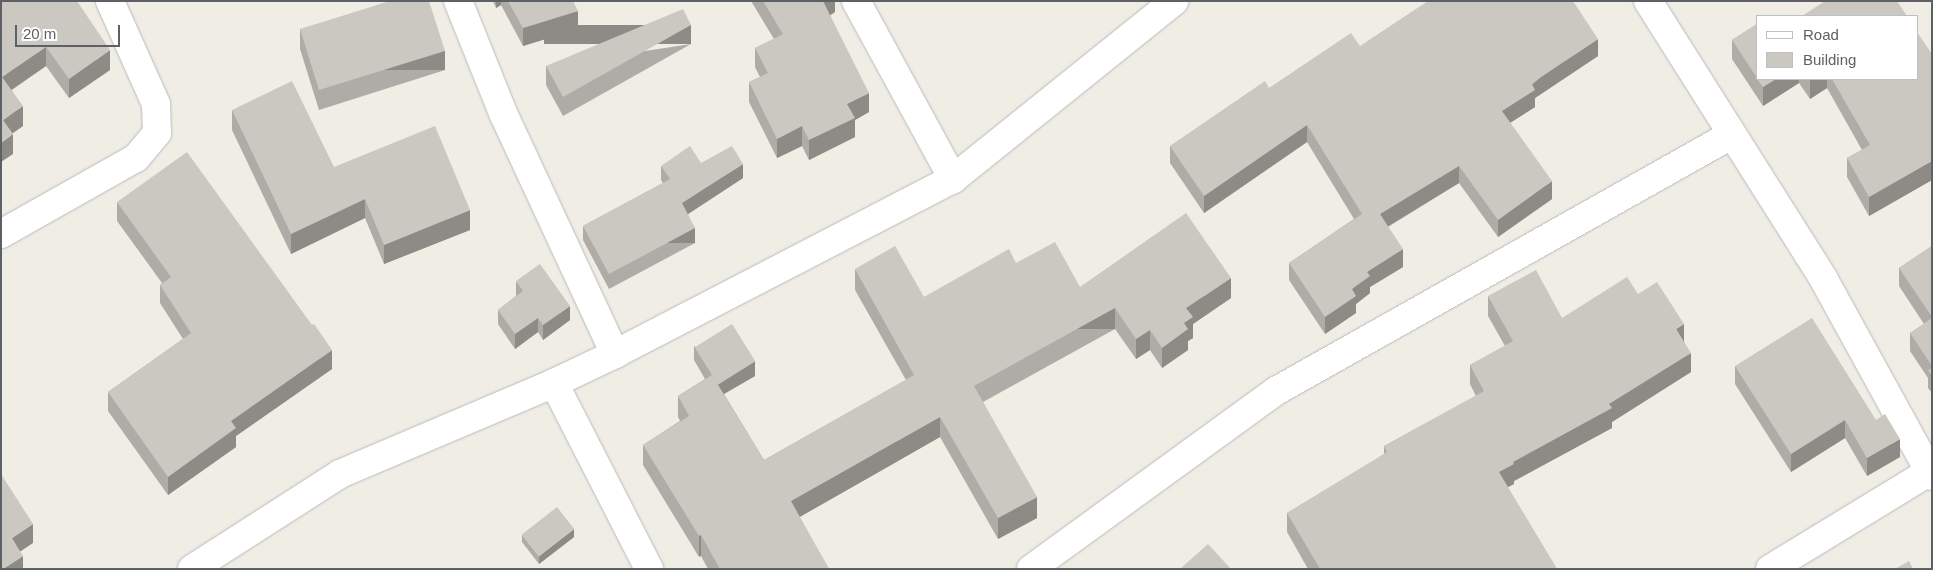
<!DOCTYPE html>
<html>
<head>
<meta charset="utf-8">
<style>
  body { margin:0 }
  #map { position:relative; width:1933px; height:570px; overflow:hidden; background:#f0ede4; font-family:Arial,sans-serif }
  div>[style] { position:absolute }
  .roads { filter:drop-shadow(0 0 1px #b7bbbf) drop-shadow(0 0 1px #b7bbbf) }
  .street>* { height:28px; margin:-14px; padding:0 14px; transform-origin:14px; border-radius:14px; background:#fff }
  .wall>* { inset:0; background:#afaba6 }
  .shaded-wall>* { inset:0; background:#8e8b87; transform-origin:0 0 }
  .building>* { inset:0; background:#cbc7c1; transform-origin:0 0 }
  span { translate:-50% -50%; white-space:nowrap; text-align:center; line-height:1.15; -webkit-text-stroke:4px #fff; paint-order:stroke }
  .frame { position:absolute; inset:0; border:2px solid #5c6166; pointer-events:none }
  .legend { position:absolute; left:1756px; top:15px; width:162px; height:65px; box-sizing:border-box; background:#fff; border:1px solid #bec0c2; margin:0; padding:6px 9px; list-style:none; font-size:15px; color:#5c6166 }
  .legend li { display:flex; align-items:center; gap:10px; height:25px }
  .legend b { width:25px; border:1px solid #bec0c2 }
  .scale { position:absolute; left:15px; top:25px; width:105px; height:22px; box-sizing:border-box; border:2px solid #5c6166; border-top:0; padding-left:6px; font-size:15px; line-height:18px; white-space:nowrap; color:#5c6166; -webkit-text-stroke:4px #fff; paint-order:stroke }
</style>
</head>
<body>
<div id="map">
  <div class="roads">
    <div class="street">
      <i style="left:458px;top:1px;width:121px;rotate:68.1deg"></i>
      <i style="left:503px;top:113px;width:266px;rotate:65.1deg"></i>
      <i style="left:856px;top:1px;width:203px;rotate:61.4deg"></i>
      <i style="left:1648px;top:1px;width:328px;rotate:57.7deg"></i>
      <i style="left:1823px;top:278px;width:226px;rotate:61.2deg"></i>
      <i style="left:1px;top:234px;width:155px;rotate:-29.4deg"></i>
      <i style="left:136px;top:158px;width:33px;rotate:-50deg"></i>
      <i style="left:157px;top:133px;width:29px;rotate:-92deg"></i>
      <i style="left:156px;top:104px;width:113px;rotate:-114.1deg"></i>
      <i style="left:554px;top:383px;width:209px;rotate:62.9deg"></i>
      <i style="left:192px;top:569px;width:176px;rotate:-32.7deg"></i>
      <i style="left:340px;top:474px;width:233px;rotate:-23deg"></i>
      <i style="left:554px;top:383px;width:68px;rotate:-25.4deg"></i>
      <i style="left:615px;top:354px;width:381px;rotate:-27.4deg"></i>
      <i style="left:953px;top:179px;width:284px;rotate:-38.8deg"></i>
      <i style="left:1031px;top:569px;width:303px;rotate:-36deg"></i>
      <i style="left:1276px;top:391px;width:522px;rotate:-29.36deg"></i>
      <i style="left:1770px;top:569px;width:186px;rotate:-31.4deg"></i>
    </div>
  </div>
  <div class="wall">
    <i style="clip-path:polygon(1px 1px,110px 70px,69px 98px,46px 66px,12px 90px,23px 126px,12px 133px,13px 154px)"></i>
    <i style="clip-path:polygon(493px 1px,573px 1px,578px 29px,523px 46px,501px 5px,496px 8px)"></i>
    <i style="clip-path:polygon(751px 1px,835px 1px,835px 12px,830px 15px,869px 112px,855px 120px,855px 137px,809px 160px,802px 146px,777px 158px,749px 102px,749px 82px,760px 77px,755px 67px,755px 48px,774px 39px)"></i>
    <i style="clip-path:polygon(1757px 24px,1757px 79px,1917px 79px,1932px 54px,1932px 180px,1869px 216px,1847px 177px,1847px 158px,1862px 150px,1827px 88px,1810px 99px,1799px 83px,1763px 106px,1732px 59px,1732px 40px)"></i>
    <i style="clip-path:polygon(300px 29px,445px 70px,319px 110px,300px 49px)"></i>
    <i style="clip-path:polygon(691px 44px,563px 116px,546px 85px,546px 66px)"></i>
    <i style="clip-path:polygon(1360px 46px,1598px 56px,1535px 98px,1535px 107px,1510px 123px,1552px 199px,1498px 237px,1459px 183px,1388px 227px,1403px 267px,1370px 287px,1370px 293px,1356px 304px,1356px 313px,1325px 334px,1289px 280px,1289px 263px,1354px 219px,1307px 142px,1204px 213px,1170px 163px,1170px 146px,1269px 88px)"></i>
    <i style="clip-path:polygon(232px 110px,334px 167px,470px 230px,384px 264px,365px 218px,291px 254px,232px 130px)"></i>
    <i style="clip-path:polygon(701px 163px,743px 178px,688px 214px,695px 243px,609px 289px,583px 240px,583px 226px,663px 183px,661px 180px,661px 166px)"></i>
    <i style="clip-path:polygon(117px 202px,332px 369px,236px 436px,236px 447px,168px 495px,108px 411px,108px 392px,183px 339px,160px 303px,160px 285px,162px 283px,117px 221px)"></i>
    <i style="clip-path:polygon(1932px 246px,1932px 393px,1928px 388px,1928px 378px,1910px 351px,1910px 333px,1924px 324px,1899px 286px,1899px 268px)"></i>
    <i style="clip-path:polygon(1016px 263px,1080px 287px,1231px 298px,1193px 324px,1193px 338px,1188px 341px,1188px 350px,1162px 368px,1150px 350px,1136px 359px,1115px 329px,983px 402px,1037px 518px,998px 539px,940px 437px,799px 517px,829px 569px,708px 569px,701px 556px,699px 557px,643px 465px,643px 445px,680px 421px,678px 417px,678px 396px,705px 379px,694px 360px,694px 346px,755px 376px,724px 394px,764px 460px,906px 380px,855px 290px,855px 269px,924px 297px)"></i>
    <i style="clip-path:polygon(516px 281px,570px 320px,543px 340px,538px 332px,515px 349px,498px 324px,498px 310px,516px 296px)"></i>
    <i style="clip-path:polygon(1638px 294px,1684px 341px,1691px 372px,1612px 422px,1612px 428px,1514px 481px,1514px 484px,1507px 487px,1557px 569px,1308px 569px,1287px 532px,1287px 513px,1384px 455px,1384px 446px,1476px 396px,1470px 384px,1470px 365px,1505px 346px,1488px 316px,1488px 296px,1562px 318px)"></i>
    <i style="clip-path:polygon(1735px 366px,1876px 420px,1900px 457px,1867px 476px,1845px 438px,1791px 472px,1735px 384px)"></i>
    <i style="clip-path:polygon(522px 535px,574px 537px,539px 564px,522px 542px)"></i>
  </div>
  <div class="shaded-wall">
    <i style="clip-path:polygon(496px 1px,501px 1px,501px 5px,496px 8px)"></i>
    <i style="clip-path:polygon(823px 1px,835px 1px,835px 12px,823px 20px)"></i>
    <i style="clip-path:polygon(578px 11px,578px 29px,523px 46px,523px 28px)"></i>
    <i style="left:691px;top:25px;width:19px;height:147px;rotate:90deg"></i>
    <i style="clip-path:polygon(1598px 39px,1598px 56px,1535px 98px,1535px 107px,1502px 128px,1502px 111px,1541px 77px)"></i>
    <i style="clip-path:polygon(46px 47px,46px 66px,2px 96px,2px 77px)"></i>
    <i style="clip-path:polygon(110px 50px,110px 70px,69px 98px,69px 79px)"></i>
    <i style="left:445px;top:51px;width:19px;height:132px;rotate:90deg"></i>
    <i style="clip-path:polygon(1776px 79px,1799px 79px,1799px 83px,1763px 106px,1763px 87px)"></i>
    <i style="clip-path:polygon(1812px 79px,1827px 79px,1827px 88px,1810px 99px,1810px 80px)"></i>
    <i style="clip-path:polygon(869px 93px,869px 112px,855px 120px,855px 137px,809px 160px,809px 140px,847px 104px)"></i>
    <i style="clip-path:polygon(23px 106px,23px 126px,3px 140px,3px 120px)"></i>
    <i style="clip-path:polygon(1307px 125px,1307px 142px,1204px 213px,1204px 196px)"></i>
    <i style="clip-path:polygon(802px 126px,802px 146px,777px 158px,777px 139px)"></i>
    <i style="clip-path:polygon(13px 134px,13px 154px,1px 162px,1px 143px)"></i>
    <i style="clip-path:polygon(1932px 161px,1932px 180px,1869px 216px,1869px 197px)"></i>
    <i style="clip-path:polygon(743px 164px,743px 178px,682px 218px,682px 203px)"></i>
    <i style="clip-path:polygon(1459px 166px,1459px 183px,1380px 231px,1380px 214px)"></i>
    <i style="clip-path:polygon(1552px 181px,1552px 199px,1498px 237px,1498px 220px)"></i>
    <i style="clip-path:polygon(365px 199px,365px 218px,291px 254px,291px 234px)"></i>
    <i style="clip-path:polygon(470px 210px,470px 230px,384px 264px,384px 245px)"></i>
    <i style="left:695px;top:228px;width:15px;height:98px;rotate:90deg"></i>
    <i style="clip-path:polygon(1403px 249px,1403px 267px,1370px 287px,1370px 293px,1356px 304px,1356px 313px,1325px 334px,1325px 317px,1352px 289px,1367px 272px)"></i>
    <i style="clip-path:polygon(1231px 278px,1231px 298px,1193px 324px,1193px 338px,1188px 341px,1188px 350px,1162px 368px,1162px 348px,1184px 323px,1186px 308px)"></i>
    <i style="clip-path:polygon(570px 306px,570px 320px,543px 340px,543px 325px)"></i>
    <i style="left:1115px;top:308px;width:21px;height:161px;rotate:90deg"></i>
    <i style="clip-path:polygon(538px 318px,538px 332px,515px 349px,515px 334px)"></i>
    <i style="clip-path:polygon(1684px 324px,1684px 343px,1676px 329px)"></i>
    <i style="clip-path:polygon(1150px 330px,1150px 350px,1136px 359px,1136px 339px)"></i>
    <i style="clip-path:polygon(332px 350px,332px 369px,236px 436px,236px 447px,168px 495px,168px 477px,231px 421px)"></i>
    <i style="clip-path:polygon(1691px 353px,1691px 372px,1612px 422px,1612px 428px,1514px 481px,1514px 484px,1499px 492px,1499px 472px,1513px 462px)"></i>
    <i style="clip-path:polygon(755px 361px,755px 376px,717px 398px,717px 384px)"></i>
    <i style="clip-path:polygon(940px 417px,940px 437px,791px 522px,791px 501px)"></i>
    <i style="clip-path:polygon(1845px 420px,1845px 438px,1791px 472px,1791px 454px)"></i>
    <i style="clip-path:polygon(1900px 439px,1900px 457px,1867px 476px,1867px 458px)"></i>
    <i style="clip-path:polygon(1037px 497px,1037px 518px,998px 539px,998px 518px)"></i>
    <i style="clip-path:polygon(33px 524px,33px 543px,12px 557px,12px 538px)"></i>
    <i style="clip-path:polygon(574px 529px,574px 537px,539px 564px,539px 556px)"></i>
    <i style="left:701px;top:535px;width:21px;height:2px;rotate:90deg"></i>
    <i style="clip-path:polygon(23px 556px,23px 569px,3px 569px)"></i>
  </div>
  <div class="building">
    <i style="clip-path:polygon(1px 1px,77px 1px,110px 50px,69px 79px,46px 47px,2px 77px,23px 106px,3px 120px,13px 134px,1px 143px)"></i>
    <i style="clip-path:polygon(390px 1px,429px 1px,445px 51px,319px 90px,300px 29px)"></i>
    <i style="clip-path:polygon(508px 1px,573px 1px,578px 11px,523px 28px)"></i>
    <i style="clip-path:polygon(763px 1px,823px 1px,869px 93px,847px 104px,855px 118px,809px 140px,802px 126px,777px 139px,749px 82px,768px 73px,755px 48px,783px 34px)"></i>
    <i style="clip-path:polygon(1428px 1px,1573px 1px,1598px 39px,1541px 77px,1532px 84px,1535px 90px,1502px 111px,1552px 181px,1498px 220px,1459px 166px,1380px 214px,1403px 249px,1367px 272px,1370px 276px,1352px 289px,1356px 296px,1325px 317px,1289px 263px,1362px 214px,1307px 125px,1204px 196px,1170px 146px,1265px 81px,1269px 88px,1351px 33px,1360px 46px)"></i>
    <i style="clip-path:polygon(1825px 1px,1897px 1px,1907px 16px,1802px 16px)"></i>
    <i style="clip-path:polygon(683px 9px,691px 25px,563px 97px,546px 66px)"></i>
    <i style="clip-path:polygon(1757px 24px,1757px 78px,1732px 40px)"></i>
    <i style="clip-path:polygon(1917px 32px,1932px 54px,1932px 161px,1869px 197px,1847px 158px,1870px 145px,1832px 79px,1917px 79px)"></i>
    <i style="clip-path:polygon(1757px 79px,1776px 79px,1763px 87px)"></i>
    <i style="clip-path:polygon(292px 81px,334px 167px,435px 126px,470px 210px,384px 245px,365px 199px,291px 234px,232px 110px)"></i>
    <i style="clip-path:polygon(690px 146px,701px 163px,732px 146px,743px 164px,682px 203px,695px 228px,609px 274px,583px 226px,670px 179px,661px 166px)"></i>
    <i style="clip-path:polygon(187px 152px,312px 325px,314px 324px,332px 350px,231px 421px,236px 428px,168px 477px,108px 392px,191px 333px,160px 285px,171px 277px,117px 202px)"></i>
    <i style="clip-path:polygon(1186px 213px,1231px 278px,1186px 308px,1193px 317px,1184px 323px,1188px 329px,1162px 348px,1150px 330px,1136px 339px,1115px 308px,974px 386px,1037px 497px,998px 518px,940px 417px,791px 501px,829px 569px,720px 569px,701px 535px,699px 536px,643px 445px,689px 416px,678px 396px,712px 375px,764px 460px,914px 375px,855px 269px,895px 246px,924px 297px,1009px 249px,1016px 263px,1055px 242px,1080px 287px)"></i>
    <i style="clip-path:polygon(1932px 246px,1932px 317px,1899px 268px)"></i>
    <i style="clip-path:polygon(540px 264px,570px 306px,543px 325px,538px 318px,515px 334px,498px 310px,523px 291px,516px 281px)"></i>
    <i style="clip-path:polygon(1536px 270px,1562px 318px,1627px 277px,1638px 294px,1657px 282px,1684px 324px,1676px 329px,1691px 353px,1609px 404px,1612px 408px,1513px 462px,1514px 464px,1499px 472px,1557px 569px,1320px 569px,1287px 513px,1387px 452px,1384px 446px,1484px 391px,1470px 365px,1513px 341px,1488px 296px)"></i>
    <i style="clip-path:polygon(1812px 318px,1876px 420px,1885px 414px,1900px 439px,1867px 458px,1845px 420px,1791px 454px,1735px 366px)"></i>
    <i style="clip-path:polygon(1932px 318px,1932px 366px,1910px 333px)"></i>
    <i style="left:732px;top:324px;width:44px;height:44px;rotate:58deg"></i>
    <i style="clip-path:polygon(1932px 368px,1932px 376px,1928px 370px)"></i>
    <i style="clip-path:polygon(1px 474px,33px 524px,12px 538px,23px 556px,3px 569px,1px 569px)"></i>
    <i style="left:557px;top:507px;width:28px;height:45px;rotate:52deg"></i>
    <i style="clip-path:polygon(1208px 544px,1231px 569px,1180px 569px)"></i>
    <i style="clip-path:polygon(1909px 561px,1913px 569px,1895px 569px)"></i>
  </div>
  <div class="frame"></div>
  <ul class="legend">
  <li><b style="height:6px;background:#fff"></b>Road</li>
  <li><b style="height:14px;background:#cbc7c1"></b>Building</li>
  </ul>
  <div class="scale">20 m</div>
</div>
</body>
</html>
